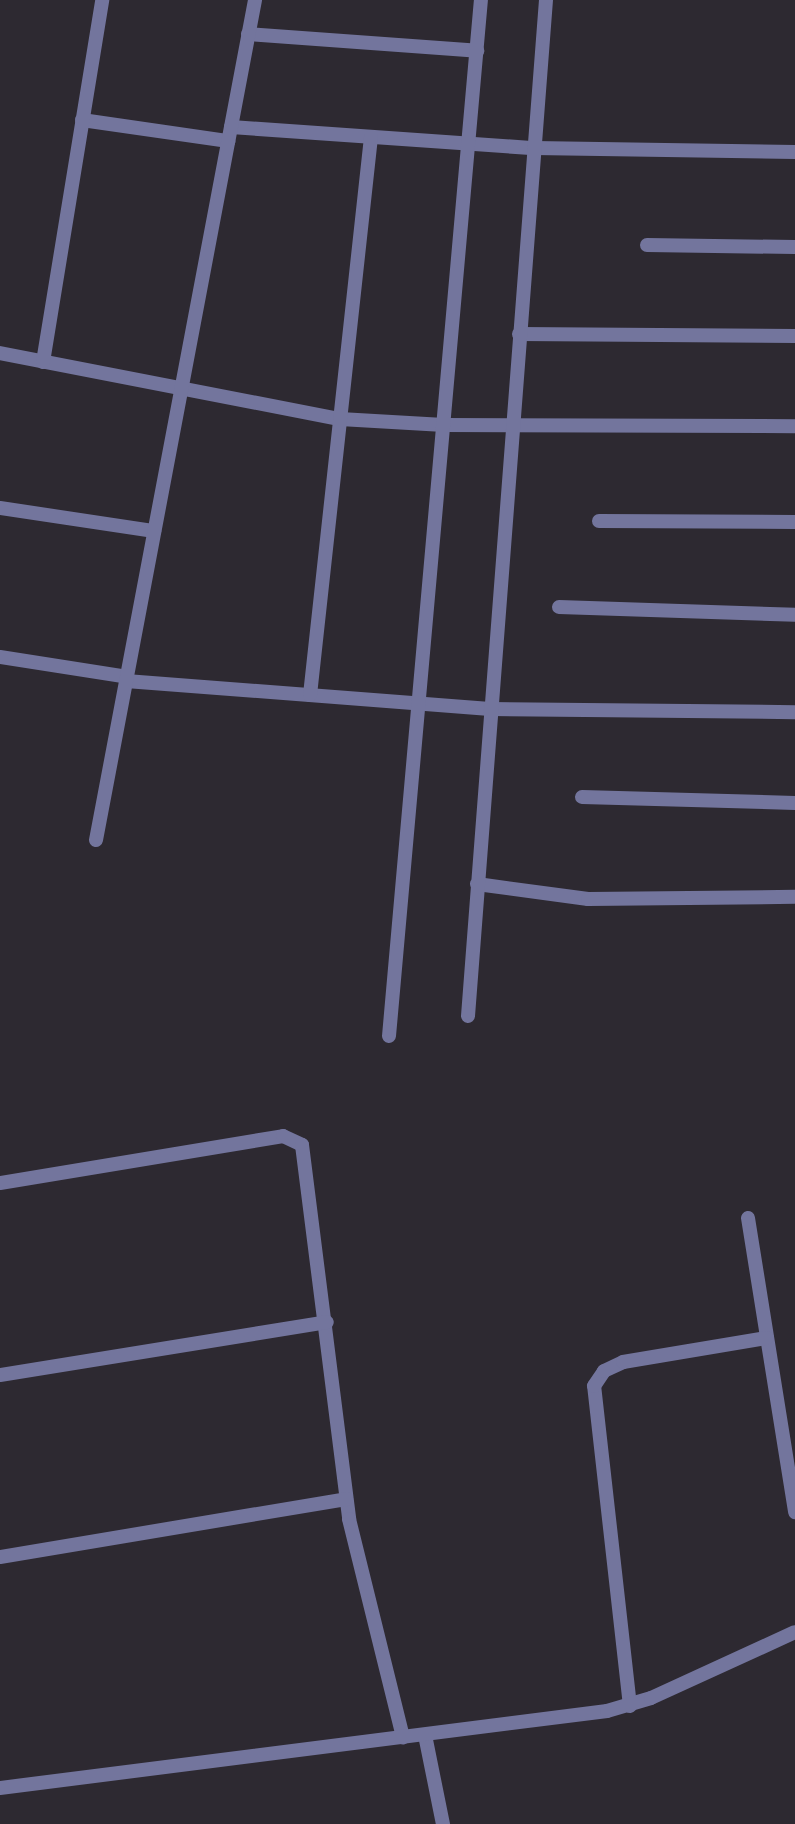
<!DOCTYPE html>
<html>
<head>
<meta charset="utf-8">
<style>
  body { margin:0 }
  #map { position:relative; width:795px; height:1824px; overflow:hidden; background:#2d2931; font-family:"Source Sans 3",sans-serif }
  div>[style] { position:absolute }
  .street>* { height:14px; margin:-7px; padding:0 7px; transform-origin:7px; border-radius:7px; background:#73759d }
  span { translate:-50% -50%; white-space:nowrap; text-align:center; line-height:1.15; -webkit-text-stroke:5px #141216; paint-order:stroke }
</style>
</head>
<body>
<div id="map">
  <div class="street">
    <i style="left:248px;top:34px;width:230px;rotate:4.2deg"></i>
    <i style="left:82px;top:120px;width:148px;rotate:8.2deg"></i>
    <i style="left:231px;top:127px;width:304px;rotate:4deg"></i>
    <i style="left:534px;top:148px;width:261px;rotate:0.9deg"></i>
    <i style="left:647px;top:245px;width:148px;rotate:0.8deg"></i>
    <i style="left:519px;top:334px;width:276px;rotate:0.4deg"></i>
    <i style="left:0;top:353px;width:346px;rotate:11deg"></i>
    <i style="left:340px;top:419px;width:104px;rotate:3.3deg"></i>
    <i style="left:444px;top:425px;width:351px;rotate:0.2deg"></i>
    <i style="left:43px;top:362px;width:367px;rotate:-80.7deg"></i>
    <i style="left:0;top:508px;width:156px;rotate:8.5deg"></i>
    <i style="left:599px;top:521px;width:196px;rotate:0.3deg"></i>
    <i style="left:559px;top:607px;width:236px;rotate:1.9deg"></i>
    <i style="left:0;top:657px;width:129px;rotate:8.9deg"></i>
    <i style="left:126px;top:681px;width:365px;rotate:4.4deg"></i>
    <i style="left:490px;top:709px;width:305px;rotate:0.6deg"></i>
    <i style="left:310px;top:695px;width:561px;rotate:-83.76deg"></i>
    <i style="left:582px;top:797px;width:213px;rotate:1.6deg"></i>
    <i style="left:96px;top:840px;width:855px;rotate:-79.28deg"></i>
    <i style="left:477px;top:884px;width:112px;rotate:7.7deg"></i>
    <i style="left:588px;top:899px;width:207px;rotate:-0.6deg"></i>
    <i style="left:468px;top:1016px;width:1019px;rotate:-85.61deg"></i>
    <i style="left:389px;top:1036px;width:1040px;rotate:-84.93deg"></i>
    <i style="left:0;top:1183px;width:287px;rotate:-9.4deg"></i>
    <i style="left:283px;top:1136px;width:21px;rotate:25deg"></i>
    <i style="left:302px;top:1145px;width:377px;rotate:82.8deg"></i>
    <i style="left:349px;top:1519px;width:225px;rotate:76.1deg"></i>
    <i style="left:748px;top:1218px;width:298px;rotate:80.9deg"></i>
    <i style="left:0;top:1375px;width:331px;rotate:-9.2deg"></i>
    <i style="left:0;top:1557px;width:351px;rotate:-9.5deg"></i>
    <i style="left:630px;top:1706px;width:322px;rotate:-96.4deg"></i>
    <i style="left:594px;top:1386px;width:18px;rotate:-56deg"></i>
    <i style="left:604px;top:1371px;width:21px;rotate:-25deg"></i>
    <i style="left:623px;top:1362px;width:146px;rotate:-9.5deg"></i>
    <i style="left:425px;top:1735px;width:91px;rotate:78.6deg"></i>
    <i style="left:0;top:1788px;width:612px;rotate:-7.23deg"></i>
    <i style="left:607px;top:1711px;width:46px;rotate:-16.5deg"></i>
    <i style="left:651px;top:1698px;width:158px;rotate:-24.6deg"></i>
  </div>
</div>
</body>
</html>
